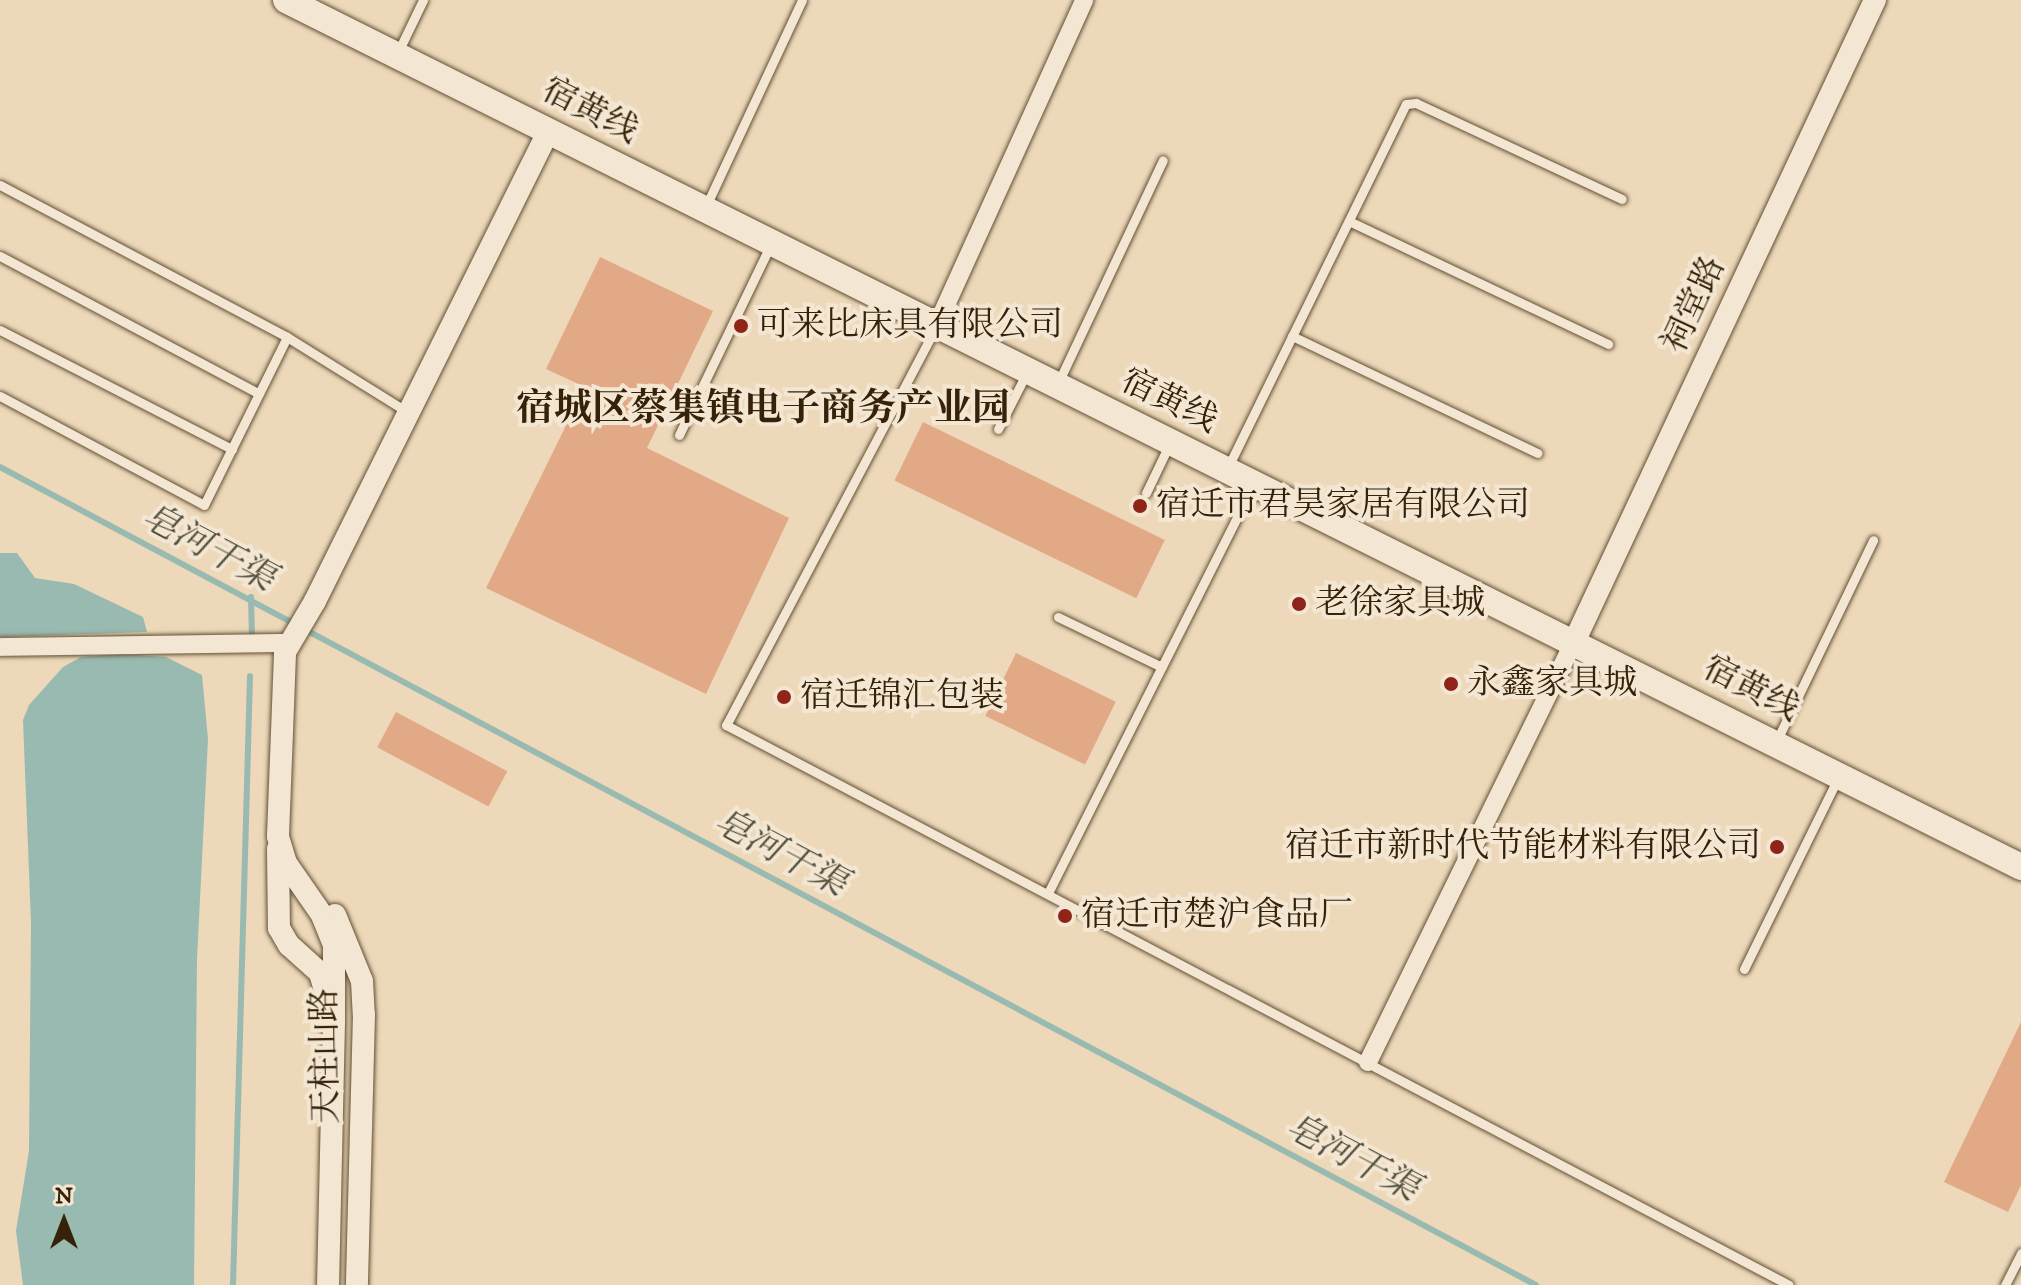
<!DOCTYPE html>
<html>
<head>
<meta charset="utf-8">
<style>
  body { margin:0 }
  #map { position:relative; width:2021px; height:1285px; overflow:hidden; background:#edd8b9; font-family:"IM FELL DW Pica","Noto Serif SC",serif }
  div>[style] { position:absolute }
  .water>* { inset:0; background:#99bab0 }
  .stream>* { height:6px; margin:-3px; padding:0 3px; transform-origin:3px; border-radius:3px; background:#99bab0 }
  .building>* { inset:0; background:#e2a987; transform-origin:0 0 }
  .roads { filter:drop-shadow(0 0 2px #635035) drop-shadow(0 0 2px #635035) }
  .service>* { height:9px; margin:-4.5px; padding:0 4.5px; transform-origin:4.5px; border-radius:4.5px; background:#f3e6d2 }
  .minor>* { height:18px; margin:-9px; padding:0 9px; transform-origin:9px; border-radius:9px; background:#f3e6d2 }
  .tertiary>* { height:22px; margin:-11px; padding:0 11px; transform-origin:11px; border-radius:11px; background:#f3e6d2 }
  .secondary>* { height:26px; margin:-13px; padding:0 13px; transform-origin:13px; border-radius:13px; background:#f3e6d2 }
  .dots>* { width:22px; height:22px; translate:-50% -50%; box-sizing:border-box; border:4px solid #f3e6d2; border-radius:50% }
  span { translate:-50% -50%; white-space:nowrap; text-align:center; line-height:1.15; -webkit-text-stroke:8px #f3e6d2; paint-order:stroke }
  .street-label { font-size:34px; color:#352209 }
  .poi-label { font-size:34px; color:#352209 }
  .left { translate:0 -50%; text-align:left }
  .right { translate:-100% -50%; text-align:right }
  .water-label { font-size:36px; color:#53503b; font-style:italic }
  .quarter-label { font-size:38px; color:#352209; font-weight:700 }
  .north { position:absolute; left:24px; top:1181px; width:80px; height:80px; -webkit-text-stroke:6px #f3e6d2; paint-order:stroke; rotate:0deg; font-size:22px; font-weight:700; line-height:32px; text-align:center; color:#352209 }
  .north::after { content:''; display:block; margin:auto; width:28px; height:36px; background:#352209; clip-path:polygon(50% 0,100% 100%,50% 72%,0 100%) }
</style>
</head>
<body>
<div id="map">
  <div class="water">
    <i style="clip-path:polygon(0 553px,17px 553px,35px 578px,74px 584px,143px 617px,147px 632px,0 637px)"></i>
    <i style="clip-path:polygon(120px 654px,166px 657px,202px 675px,208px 739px,197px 959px,194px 1285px,23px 1285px,16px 1231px,29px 1151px,31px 923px,23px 720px,29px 705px,63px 667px,81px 657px)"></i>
  </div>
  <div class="stream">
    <i style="left:0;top:467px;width:1740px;rotate:28.04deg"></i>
    <i style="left:251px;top:597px;width:40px;rotate:88.6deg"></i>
    <i style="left:233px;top:1285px;width:609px;rotate:-88.4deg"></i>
  </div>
  <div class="building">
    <i style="clip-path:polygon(600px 257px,713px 311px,647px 448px,789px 518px,706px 694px,486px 588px,585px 387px,546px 369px)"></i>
    <i style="left:923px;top:422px;width:269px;height:65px;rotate:26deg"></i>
    <i style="left:1016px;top:653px;width:111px;height:70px;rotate:26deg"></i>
    <i style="left:396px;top:712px;width:126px;height:40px;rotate:28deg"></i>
    <i style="clip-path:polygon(2021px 1022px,2021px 1185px,2008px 1212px,1944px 1182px)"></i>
  </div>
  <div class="roads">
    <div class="service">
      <i style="left:398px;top:52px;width:58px;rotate:-64.3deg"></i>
      <i style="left:0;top:185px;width:325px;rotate:27.9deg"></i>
      <i style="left:287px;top:337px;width:144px;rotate:31.9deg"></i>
      <i style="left:706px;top:206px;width:227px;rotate:-65deg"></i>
      <i style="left:1349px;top:221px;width:287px;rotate:25.4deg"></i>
      <i style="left:0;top:256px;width:293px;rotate:28deg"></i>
      <i style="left:936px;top:327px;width:450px;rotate:117.8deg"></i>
      <i style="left:726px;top:725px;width:1201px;rotate:27.78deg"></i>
      <i style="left:0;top:330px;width:261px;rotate:27.2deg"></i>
      <i style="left:1292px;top:336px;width:272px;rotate:25.5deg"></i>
      <i style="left:1058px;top:383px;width:246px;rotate:-64.8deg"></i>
      <i style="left:0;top:396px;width:231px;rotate:28.1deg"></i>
      <i style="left:204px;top:505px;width:187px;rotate:-63.7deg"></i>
      <i style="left:998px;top:429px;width:64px;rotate:-63deg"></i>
      <i style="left:679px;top:435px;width:210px;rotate:-64.3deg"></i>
      <i style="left:1228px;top:467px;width:404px;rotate:-63.9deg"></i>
      <i style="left:1406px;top:104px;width:10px;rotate:-6deg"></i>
      <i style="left:1416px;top:103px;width:227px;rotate:25deg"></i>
      <i style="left:1146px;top:493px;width:53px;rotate:-64.4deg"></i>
      <i style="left:1058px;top:617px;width:115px;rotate:25.7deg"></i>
      <i style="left:1776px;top:742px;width:224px;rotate:-64.3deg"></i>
      <i style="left:1048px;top:893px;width:456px;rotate:-63.3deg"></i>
      <i style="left:1744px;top:969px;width:213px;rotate:-63.8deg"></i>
      <i style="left:2005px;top:1285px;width:36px;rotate:-63deg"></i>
    </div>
    <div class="minor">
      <i style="left:936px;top:327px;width:359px;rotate:-65.6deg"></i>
      <i style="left:0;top:647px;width:288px;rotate:-0.8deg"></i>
      <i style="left:1368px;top:1062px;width:470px;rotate:-63.9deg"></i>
    </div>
    <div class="tertiary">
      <i style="left:1575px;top:640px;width:707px;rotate:-64.89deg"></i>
      <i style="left:278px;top:849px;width:79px;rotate:89.3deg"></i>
      <i style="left:279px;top:928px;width:20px;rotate:60deg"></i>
      <i style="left:289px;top:945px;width:42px;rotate:42.1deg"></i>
      <i style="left:320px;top:973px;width:51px;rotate:74.1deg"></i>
      <i style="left:334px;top:1022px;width:263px;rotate:91.3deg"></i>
      <i style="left:335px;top:915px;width:71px;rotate:67.8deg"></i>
      <i style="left:362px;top:981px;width:33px;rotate:87deg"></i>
      <i style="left:364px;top:1014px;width:271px;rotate:91.5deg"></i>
      <i style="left:334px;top:1022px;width:77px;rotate:-90deg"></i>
      <i style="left:334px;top:945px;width:32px;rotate:-112deg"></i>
      <i style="left:322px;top:915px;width:63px;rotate:-124.7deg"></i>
      <i style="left:286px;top:863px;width:28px;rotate:-107deg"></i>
      <i style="left:278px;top:836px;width:184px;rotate:-87.8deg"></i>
      <i style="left:285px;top:652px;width:59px;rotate:-59.5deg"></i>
      <i style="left:315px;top:601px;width:526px;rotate:-63.58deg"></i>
    </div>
    <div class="secondary">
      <i style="left:286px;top:0;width:1940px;rotate:26.55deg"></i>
    </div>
  </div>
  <div class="dots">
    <i style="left:741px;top:326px;background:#8f2418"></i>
    <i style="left:1140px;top:506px;background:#8f2418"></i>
    <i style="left:1299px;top:604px;background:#8f2418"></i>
    <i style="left:1451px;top:684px;background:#8f2418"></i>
    <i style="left:784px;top:697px;background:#8f2418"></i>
    <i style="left:1777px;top:847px;background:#8f2418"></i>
    <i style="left:1065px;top:916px;background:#8f2418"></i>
  </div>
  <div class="street-label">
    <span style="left:590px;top:111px;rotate:27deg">宿黄线</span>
    <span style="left:1694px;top:305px;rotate:-65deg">祠堂路</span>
    <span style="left:1169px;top:401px;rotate:26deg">宿黄线</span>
    <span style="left:1751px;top:689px;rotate:27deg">宿黄线</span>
    <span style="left:326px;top:1056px;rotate:-91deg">天柱山路</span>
  </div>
  <div class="poi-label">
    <span class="left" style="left:757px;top:326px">可来比床具有限公司</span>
    <span class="left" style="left:1156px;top:506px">宿迁市君昊家居有限公司</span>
    <span class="left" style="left:1315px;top:604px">老徐家具城</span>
    <span class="left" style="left:1467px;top:684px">永鑫家具城</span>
    <span class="left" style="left:800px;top:697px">宿迁锦汇包装</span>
    <span class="right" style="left:1761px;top:847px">宿迁市新时代节能材料有限公司</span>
    <span class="left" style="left:1081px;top:916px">宿迁市楚沪食品厂</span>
  </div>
  <div class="water-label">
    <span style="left:208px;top:548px;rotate:28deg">皂河干渠</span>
    <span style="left:780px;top:853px;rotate:28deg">皂河干渠</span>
    <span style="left:1352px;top:1158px;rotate:28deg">皂河干渠</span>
  </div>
  <div class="quarter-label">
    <span style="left:763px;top:410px">宿城区蔡集镇电子商务产业园</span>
  </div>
  <div class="north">N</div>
</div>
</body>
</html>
